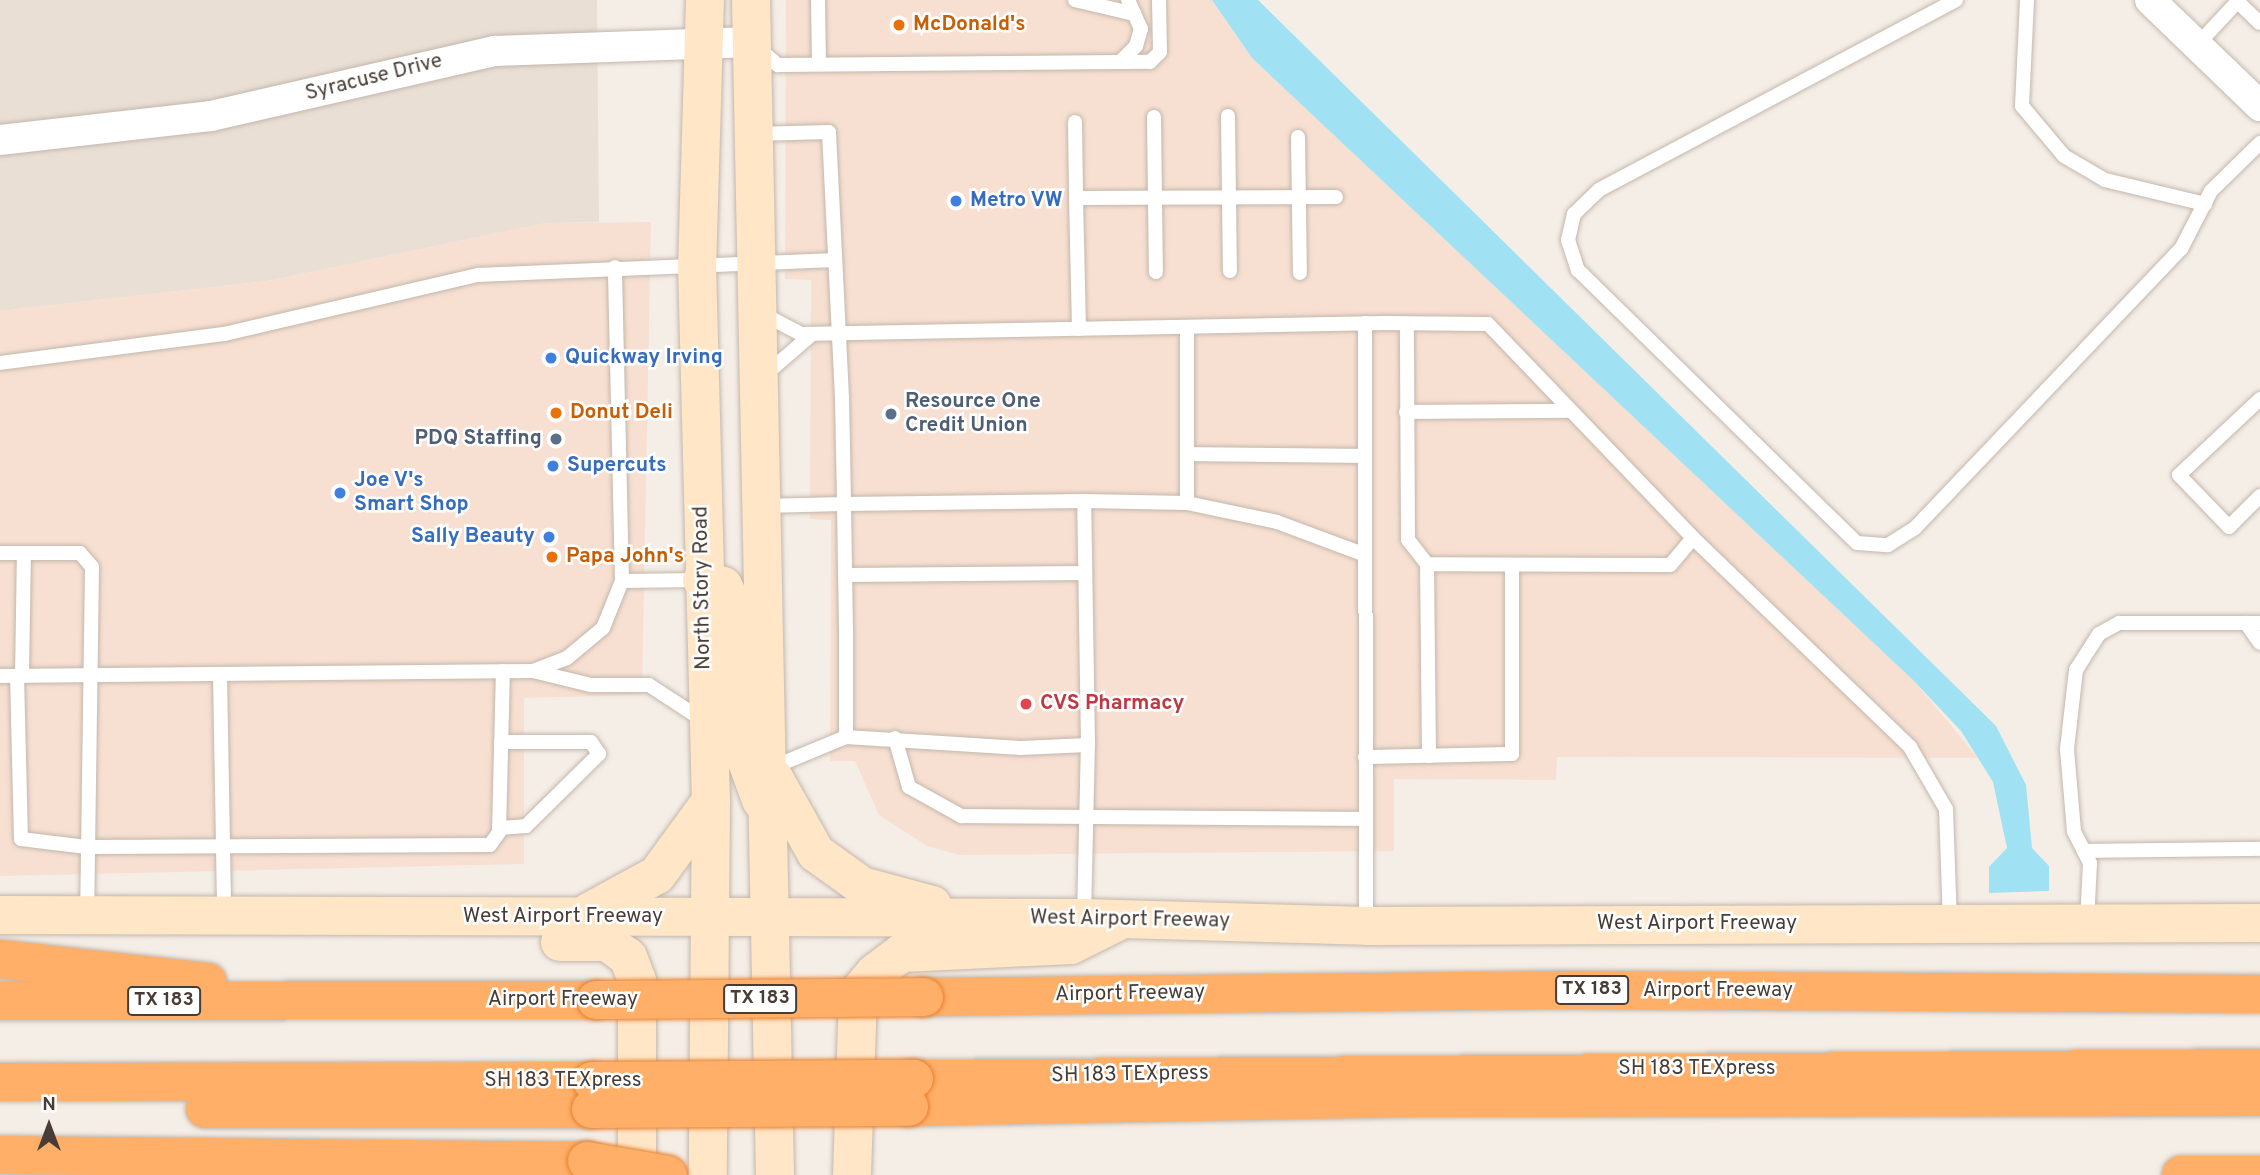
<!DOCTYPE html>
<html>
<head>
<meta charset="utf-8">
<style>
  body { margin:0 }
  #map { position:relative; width:2260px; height:1175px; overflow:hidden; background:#f4eee7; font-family:Overpass,sans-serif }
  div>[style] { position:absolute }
  .residential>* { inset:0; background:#e9dfd5 }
  .commercial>* { inset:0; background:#f7e0d1 }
  .water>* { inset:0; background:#a0e2f4 }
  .roads { filter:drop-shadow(0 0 2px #c3b7ac) drop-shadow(0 0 2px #c3b7ac) }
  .lane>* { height:14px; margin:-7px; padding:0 7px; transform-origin:7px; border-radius:7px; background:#fff }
  .street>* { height:30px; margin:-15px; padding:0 15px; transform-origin:15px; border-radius:15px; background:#fff }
  .secondary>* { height:38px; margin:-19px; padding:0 19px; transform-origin:19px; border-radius:19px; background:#ffe6c7 }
  .highway>* { height:38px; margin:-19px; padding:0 19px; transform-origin:19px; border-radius:19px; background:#ffaf68 }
  .bridges { filter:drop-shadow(0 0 2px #e68030) drop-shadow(0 0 2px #e68030) }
  .highway-bridge>* { height:38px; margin:-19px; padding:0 19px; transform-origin:19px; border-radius:19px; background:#ffaf68 }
  .dots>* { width:19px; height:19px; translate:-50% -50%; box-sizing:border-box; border:4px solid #fff; border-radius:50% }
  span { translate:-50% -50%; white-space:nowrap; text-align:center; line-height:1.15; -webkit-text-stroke:5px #fff; paint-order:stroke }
  .shield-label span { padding:2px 5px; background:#fff; border:2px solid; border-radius:5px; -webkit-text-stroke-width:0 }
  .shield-label { font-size:19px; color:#483d36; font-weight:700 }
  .food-label { font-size:21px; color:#c56008; font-weight:700 }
  .left { translate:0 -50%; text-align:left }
  .street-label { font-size:21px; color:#483d36 }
  .shop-label { font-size:21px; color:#366cbe; font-weight:700 }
  .right { translate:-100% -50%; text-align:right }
  .service-label { font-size:21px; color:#4e5e75; font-weight:700 }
  .health-label { font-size:21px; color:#be3a42; font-weight:700 }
  .north { position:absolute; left:14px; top:1091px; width:70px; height:70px; -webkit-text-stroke:5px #fff; paint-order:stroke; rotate:0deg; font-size:19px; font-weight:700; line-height:28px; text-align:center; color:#483d36 }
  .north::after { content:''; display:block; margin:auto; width:24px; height:32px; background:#483d36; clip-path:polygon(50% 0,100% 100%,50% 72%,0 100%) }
</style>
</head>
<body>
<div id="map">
  <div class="residential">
    <i style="clip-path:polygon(0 0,597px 0,599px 222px,546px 223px,268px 281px,0 311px)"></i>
  </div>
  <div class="commercial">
    <i style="clip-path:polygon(786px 0,1212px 0,1252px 58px,1914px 681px,1978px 758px,1557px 757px,1556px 780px,1394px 779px,1394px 851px,959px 855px,927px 846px,879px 815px,855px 761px,830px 761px,831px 520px,810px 519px,811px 280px,785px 279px)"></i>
    <i style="clip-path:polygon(651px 222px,642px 695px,524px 698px,524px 864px,0 876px,0 311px,268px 281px,546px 223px)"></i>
  </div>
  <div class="water">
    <i style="clip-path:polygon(1212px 0,1258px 0,1996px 726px,2026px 785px,2032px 848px,2049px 866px,2049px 891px,1989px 893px,1989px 867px,2007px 848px,1993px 782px,1961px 731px,1914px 681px,1252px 58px)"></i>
  </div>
  <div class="roads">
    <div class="lane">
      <i style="left:818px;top:0;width:64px;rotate:89.1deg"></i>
      <i style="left:1075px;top:0;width:61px;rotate:13.3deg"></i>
      <i style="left:1956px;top:0;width:404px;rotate:152deg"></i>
      <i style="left:1599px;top:190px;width:35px;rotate:136deg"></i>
      <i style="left:1574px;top:214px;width:27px;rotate:103deg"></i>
      <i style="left:1568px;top:240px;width:32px;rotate:72deg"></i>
      <i style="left:1578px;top:270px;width:390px;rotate:44.4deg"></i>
      <i style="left:1857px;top:543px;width:31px;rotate:4deg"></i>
      <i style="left:1888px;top:545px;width:32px;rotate:-32deg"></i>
      <i style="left:1915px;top:528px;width:385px;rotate:-46.4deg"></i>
      <i style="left:2181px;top:249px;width:65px;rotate:-62.7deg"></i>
      <i style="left:2211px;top:191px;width:69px;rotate:-44.4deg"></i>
      <i style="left:2027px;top:0;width:106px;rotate:92.7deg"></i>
      <i style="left:2022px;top:106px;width:65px;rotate:50deg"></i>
      <i style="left:2064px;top:156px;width:48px;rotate:30.3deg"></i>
      <i style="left:2105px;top:180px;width:103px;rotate:13.5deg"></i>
      <i style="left:2238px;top:2px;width:30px;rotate:44deg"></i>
      <i style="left:2197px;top:45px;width:62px;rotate:-47deg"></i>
      <i style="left:757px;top:47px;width:28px;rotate:41deg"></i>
      <i style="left:778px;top:65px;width:372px;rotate:-0.5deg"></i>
      <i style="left:1150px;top:62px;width:14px;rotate:-45deg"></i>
      <i style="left:1160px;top:52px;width:52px;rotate:-91.1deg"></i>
      <i style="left:1120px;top:62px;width:23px;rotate:-45deg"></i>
      <i style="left:1136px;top:46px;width:18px;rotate:-74deg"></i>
      <i style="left:1141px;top:29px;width:32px;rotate:-114deg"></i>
      <i style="left:1228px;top:116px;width:155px;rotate:89.3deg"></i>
      <i style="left:1154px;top:117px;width:155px;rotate:89.3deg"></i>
      <i style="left:1075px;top:122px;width:76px;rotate:89.2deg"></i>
      <i style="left:754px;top:134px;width:75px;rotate:-1.5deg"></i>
      <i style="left:829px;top:132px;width:265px;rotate:87.2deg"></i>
      <i style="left:842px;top:397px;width:107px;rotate:88.9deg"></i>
      <i style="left:844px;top:504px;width:124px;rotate:89.1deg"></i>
      <i style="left:846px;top:628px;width:109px;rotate:90deg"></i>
      <i style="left:846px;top:737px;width:175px;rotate:3.6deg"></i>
      <i style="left:1021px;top:748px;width:67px;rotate:-2.6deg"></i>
      <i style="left:1088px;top:745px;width:244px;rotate:-90.9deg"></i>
      <i style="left:1084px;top:501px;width:240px;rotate:179.3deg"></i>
      <i style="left:844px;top:504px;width:81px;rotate:178.6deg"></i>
      <i style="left:1298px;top:137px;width:136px;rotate:89.2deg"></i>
      <i style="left:763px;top:314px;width:43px;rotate:27.8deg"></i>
      <i style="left:801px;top:334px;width:583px;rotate:-1.08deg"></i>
      <i style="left:1384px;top:323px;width:104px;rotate:0.6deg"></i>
      <i style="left:1488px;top:324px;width:296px;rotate:46.2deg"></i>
      <i style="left:1693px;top:538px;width:35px;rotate:130deg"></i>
      <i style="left:1670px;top:565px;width:243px;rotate:-179.8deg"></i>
      <i style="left:1427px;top:564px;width:31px;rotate:-128deg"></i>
      <i style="left:1408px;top:540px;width:216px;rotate:-90.3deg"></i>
      <i style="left:1365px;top:323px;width:602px;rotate:89.9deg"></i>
      <i style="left:1187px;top:327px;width:176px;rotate:90deg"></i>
      <i style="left:1079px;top:329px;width:131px;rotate:-91.3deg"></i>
      <i style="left:1076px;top:198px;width:260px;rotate:-0.2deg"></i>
      <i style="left:0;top:363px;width:226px;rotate:-7.4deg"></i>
      <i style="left:224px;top:334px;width:261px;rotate:-13.1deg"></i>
      <i style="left:478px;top:275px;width:356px;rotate:-2.4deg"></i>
      <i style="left:766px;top:374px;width:60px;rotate:-40.9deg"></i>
      <i style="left:2260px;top:399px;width:111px;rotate:136.8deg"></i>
      <i style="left:2179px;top:475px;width:72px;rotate:46.1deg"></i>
      <i style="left:2229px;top:527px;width:44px;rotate:-45deg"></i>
      <i style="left:1406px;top:412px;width:161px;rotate:-0.4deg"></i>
      <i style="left:1187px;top:454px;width:177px;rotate:0.6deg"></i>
      <i style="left:1084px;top:501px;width:103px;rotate:1.1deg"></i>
      <i style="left:1187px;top:503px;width:92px;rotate:11.9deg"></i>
      <i style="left:1277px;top:522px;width:92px;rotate:20.4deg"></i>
      <i style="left:1693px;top:538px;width:301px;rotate:43.9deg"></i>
      <i style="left:1910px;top:747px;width:72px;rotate:59.9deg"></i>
      <i style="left:1946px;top:809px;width:112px;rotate:88deg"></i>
      <i style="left:0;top:553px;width:80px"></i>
      <i style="left:80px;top:553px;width:18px;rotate:49deg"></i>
      <i style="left:92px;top:567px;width:348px;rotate:90.8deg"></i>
      <i style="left:1427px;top:564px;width:192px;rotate:89.4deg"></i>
      <i style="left:845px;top:575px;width:240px;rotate:-0.5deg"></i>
      <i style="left:622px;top:581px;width:79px;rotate:-0.7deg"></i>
      <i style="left:2246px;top:623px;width:24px;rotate:55deg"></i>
      <i style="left:533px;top:671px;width:60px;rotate:13.6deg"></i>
      <i style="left:591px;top:685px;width:58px"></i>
      <i style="left:649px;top:685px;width:66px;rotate:33.2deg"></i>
      <i style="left:220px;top:674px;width:240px;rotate:89deg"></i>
      <i style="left:0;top:676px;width:533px;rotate:-0.54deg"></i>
      <i style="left:533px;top:671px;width:36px;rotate:-21deg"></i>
      <i style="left:567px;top:658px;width:47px;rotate:-39.8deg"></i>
      <i style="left:603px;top:628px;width:51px;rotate:-68deg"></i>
      <i style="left:622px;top:581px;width:314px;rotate:-91.3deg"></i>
      <i style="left:17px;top:676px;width:163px;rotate:88.6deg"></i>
      <i style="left:21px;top:839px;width:66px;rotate:6.9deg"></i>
      <i style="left:87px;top:847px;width:403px;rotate:-0.3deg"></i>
      <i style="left:490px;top:845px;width:16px;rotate:-55deg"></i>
      <i style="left:499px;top:832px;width:161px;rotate:-88.6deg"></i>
      <i style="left:22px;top:676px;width:123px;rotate:-89.1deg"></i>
      <i style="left:895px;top:738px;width:51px;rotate:74.1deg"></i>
      <i style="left:909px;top:787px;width:60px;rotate:29.1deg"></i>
      <i style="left:961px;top:816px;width:405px;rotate:0.4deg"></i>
      <i style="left:1365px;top:757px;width:147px;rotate:-1.2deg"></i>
      <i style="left:1512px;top:754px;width:187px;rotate:-90deg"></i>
      <i style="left:771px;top:768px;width:81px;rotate:-22.5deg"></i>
      <i style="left:499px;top:828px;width:27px;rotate:-4deg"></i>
      <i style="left:526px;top:826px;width:103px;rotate:-44.6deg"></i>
      <i style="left:599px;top:754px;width:14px;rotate:-124deg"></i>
      <i style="left:591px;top:742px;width:90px;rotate:180deg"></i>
      <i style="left:2084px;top:851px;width:176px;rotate:-0.7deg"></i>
      <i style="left:1084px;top:917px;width:172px;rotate:-88.7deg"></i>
      <i style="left:2087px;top:922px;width:59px;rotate:-87.1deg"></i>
      <i style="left:2090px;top:863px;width:36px;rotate:-117deg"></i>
      <i style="left:2074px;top:831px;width:82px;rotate:-94.9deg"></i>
      <i style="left:2067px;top:749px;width:80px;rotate:-83.5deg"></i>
      <i style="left:2076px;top:670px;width:43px;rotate:-57.4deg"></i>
      <i style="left:2099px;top:634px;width:23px;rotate:-29deg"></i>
      <i style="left:2119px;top:623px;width:141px"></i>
    </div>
    <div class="street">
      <i style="left:2150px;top:0;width:153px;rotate:43.9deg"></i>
      <i style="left:0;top:140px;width:212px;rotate:-6.5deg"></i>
      <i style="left:211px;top:116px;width:291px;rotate:-12.9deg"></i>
      <i style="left:495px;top:51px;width:256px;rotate:-2deg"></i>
    </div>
    <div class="secondary">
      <i style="left:705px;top:0;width:264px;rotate:91.7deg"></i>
      <i style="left:697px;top:264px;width:537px;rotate:88.51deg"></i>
      <i style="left:711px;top:801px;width:374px;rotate:90.5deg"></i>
      <i style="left:751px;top:0;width:1175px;rotate:88.83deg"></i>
      <i style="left:702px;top:580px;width:22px;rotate:16deg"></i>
      <i style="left:723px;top:586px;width:18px;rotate:63deg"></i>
      <i style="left:731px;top:602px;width:141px;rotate:86.3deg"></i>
      <i style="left:740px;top:743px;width:61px;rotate:69.8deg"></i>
      <i style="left:774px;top:778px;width:86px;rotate:60.8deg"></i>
      <i style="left:816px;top:853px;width:57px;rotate:35.7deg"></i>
      <i style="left:862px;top:886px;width:73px;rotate:15.2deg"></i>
      <i style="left:589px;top:912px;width:77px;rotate:-28.6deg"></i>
      <i style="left:657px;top:875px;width:92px;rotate:-53.9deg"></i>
      <i style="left:0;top:915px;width:1084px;rotate:0.16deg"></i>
      <i style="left:1084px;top:918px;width:282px;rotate:1.6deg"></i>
      <i style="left:1366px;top:926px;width:894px;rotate:-0.19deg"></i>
      <i style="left:560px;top:942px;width:47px"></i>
      <i style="left:607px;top:942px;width:26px;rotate:36deg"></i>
      <i style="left:628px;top:957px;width:26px;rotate:69deg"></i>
      <i style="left:637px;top:981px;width:194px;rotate:90deg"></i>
      <i style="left:852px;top:1175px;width:182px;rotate:-88.1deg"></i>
      <i style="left:858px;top:993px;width:26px;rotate:-50deg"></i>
      <i style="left:875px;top:973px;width:34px;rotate:-37deg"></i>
      <i style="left:902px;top:953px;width:169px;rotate:-2.7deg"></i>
      <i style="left:1071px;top:945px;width:51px;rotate:-26.6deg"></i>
    </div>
    <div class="highway">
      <i style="left:0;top:959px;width:209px;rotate:6.3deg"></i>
      <i style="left:924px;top:997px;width:634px;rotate:-0.63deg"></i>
      <i style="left:1558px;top:990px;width:702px;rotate:0.33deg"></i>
      <i style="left:0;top:1001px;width:596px;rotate:-0.1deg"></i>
      <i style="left:914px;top:1079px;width:1346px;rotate:-0.47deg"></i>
      <i style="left:0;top:1082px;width:592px;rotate:-0.1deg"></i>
      <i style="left:909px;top:1107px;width:512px;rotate:-1.01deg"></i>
      <i style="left:1421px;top:1098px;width:839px;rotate:-0.07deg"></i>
      <i style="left:205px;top:1109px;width:386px"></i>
      <i style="left:0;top:1155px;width:587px;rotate:0.59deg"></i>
      <i style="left:2181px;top:1175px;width:79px"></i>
    </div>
  </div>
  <div class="bridges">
    <div class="highway-bridge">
      <i style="left:596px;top:1000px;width:328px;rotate:-0.5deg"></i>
      <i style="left:592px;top:1081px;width:322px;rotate:-0.4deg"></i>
      <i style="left:591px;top:1109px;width:318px;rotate:-0.4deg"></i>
      <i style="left:587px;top:1161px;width:82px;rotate:9.8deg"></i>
    </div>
  </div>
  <div class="dots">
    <i style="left:899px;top:25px;background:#e8710a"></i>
    <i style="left:956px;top:201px;background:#3f7fe0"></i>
    <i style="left:551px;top:358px;background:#3f7fe0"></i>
    <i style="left:556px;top:413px;background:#e8710a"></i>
    <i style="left:891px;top:414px;background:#5c6f8a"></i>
    <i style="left:556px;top:439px;background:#5c6f8a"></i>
    <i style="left:553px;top:466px;background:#3f7fe0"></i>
    <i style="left:340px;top:493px;background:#3f7fe0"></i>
    <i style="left:549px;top:537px;background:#3f7fe0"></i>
    <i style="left:552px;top:557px;background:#e8710a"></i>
    <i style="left:1026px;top:704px;background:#e0444e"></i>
  </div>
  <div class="shield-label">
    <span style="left:1592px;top:990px">TX 183</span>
    <span style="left:760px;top:999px">TX 183</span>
    <span style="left:164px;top:1001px">TX 183</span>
  </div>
  <div class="food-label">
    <span class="left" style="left:913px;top:25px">McDonald's</span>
    <span class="left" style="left:570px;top:413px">Donut Deli</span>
    <span class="left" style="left:566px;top:557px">Papa John's</span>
  </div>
  <div class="street-label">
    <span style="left:374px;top:78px;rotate:-14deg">Syracuse Drive</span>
    <span style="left:703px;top:588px;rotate:-91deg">North Story Road</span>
    <span style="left:563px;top:917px">West Airport Freeway</span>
    <span style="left:1130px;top:920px;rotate:1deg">West Airport Freeway</span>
    <span style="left:1697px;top:924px">West Airport Freeway</span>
    <span style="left:1718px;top:991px">Airport Freeway</span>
    <span style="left:1130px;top:994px;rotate:-1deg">Airport Freeway</span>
    <span style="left:563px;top:1000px">Airport Freeway</span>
    <span style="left:1697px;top:1069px">SH 183 TEXpress</span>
    <span style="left:1130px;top:1075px;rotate:-1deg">SH 183 TEXpress</span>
    <span style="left:563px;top:1081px">SH 183 TEXpress</span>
  </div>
  <div class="shop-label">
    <span class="left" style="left:970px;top:201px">Metro VW</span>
    <span class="left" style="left:565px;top:358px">Quickway Irving</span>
    <span class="left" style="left:567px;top:466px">Supercuts</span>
    <span class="left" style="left:354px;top:493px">Joe V's<br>Smart Shop</span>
    <span class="right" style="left:535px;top:537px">Sally Beauty</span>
  </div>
  <div class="service-label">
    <span class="left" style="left:905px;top:414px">Resource One<br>Credit Union</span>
    <span class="right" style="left:542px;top:439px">PDQ Staffing</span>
  </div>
  <div class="health-label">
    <span class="left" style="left:1040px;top:704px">CVS Pharmacy</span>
  </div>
  <div class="north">N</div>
</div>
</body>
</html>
